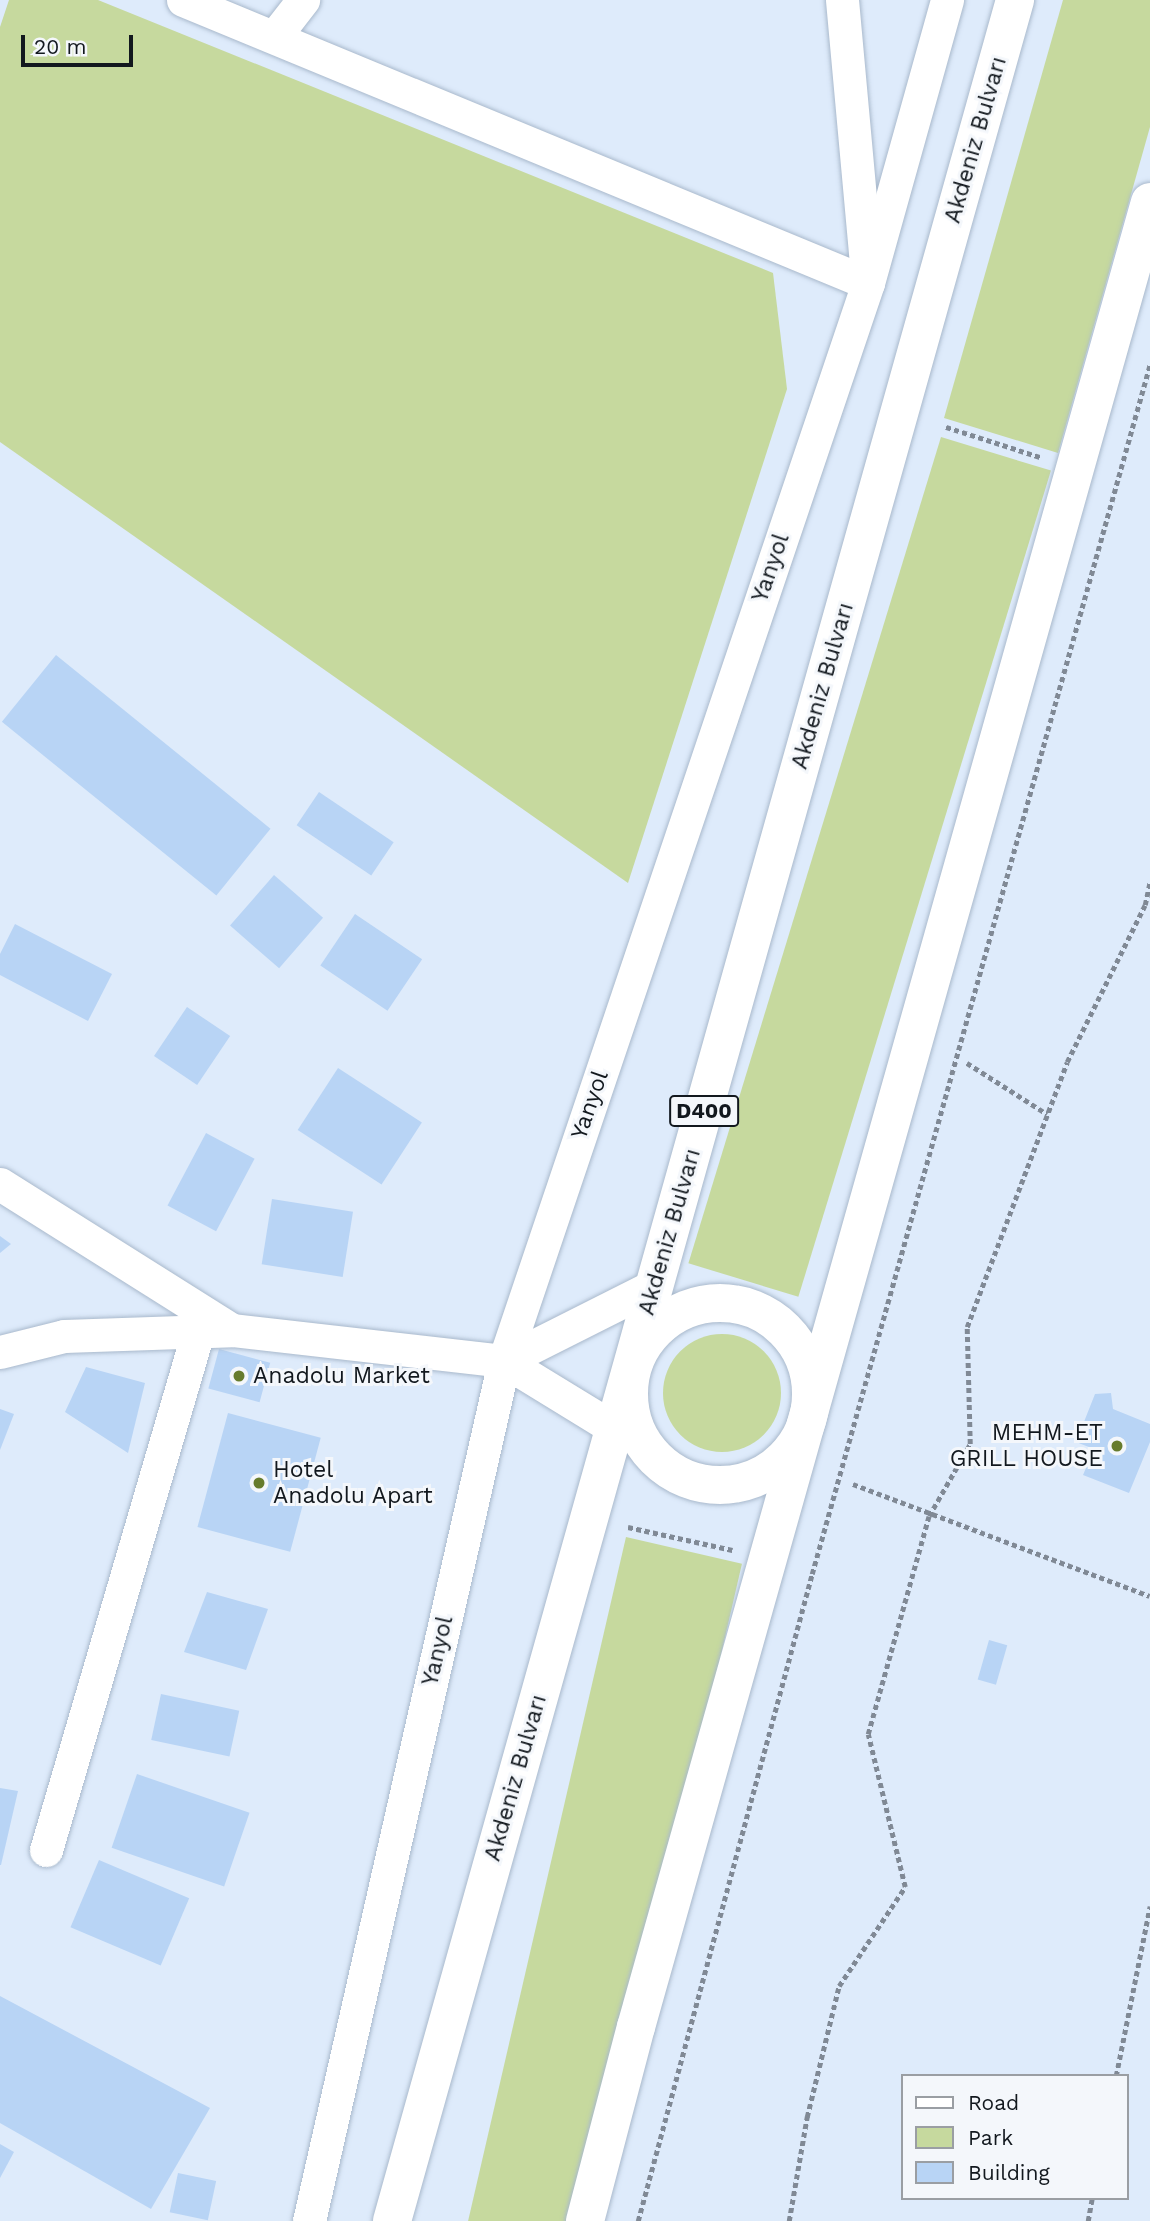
<!DOCTYPE html>
<html>
<head>
<meta charset="utf-8">
<style>
  body { margin:0 }
  #map { position:relative; width:1150px; height:2221px; overflow:hidden; background:#deebfb; font-family:"Work Sans",sans-serif }
  div>[style] { position:absolute }
  .green>* { inset:0; background:#c6d99e; transform-origin:0 0 }
  .round { border-radius:50% }
  .building>* { inset:0; background:#b8d4f5; transform-origin:0 0 }
  .path>* { height:4.5px; margin-top:-2.25px; transform-origin:0; background:repeating-linear-gradient(90deg,#808995 0 5px,transparent 0 8.5px) }
  .roads { filter:drop-shadow(0 0 2px #a9b9cc) drop-shadow(0 0 2px #a9b9cc) }
  .street>* { height:33px; margin:-16.5px; padding:0 16.5px; transform-origin:16.5px; border-radius:16.5px; background:#fff }
  .highway>* { height:38px; margin:-19px; padding:0 19px; transform-origin:19px; border-radius:19px; background:#fff }
  .highway>.ring { margin:-19px; padding:0; box-sizing:content-box; background:none; border:38px solid #fff; border-radius:50% }
  .dots>* { width:19px; height:19px; translate:-50% -50%; box-sizing:border-box; border:4px solid #f4f7fb; border-radius:50% }
  span { translate:-50% -50%; white-space:nowrap; text-align:center; line-height:1.15; -webkit-text-stroke:6px #f4f7fb; paint-order:stroke }
  .shield-label span { padding:2px 5px; background:#f4f7fb; border:2px solid; border-radius:5px; -webkit-text-stroke-width:0 }
  .shield-label { font-size:21px; color:#12181e; font-weight:700 }
  .street-label { font-size:23px; color:#12181e }
  .poi-label { font-size:23px; color:#12181e }
  .left { translate:0 -50%; text-align:left }
  .right { translate:-100% -50%; text-align:right }
  .legend { position:absolute; left:901px; top:2074px; width:228px; height:126px; box-sizing:border-box; background:#f4f7fb; border:2px solid #9a9ea3; margin:0; padding:9px 12px; list-style:none; font-size:21px; color:#12181e }
  .legend li { display:flex; align-items:center; gap:14px; height:35px }
  .legend b { width:35px; border:2px solid #9a9ea3 }
  .scale { position:absolute; left:21px; top:35px; width:112px; height:32px; box-sizing:border-box; border:4px solid #12181e; border-top:0; padding-left:9px; font-size:21px; line-height:24px; white-space:nowrap; color:#12181e; -webkit-text-stroke:5px #f4f7fb; paint-order:stroke }
</style>
</head>
<body>
<div id="map">
  <div class="green">
    <i style="clip-path:polygon(9px 0,98px 0,773px 273px,787px 389px,628px 883px,0 442px,0 27px)"></i>
    <i style="clip-path:polygon(1063px 0,1150px 0,1150px 127px,1058px 453px,944px 418px)"></i>
    <i style="left:941px;top:437px;width:115px;height:864px;rotate:17deg"></i>
    <i class="round" style="left:663px;top:1334px;width:118px;height:118px"></i>
    <i style="left:626px;top:1537px;width:119px;height:708px;rotate:13deg"></i>
  </div>
  <div class="building">
    <i style="left:56px;top:655px;width:276px;height:86px;rotate:39deg"></i>
    <i style="left:319px;top:792px;width:90px;height:40px;rotate:34deg"></i>
    <i style="left:274px;top:875px;width:65px;height:67px;rotate:41deg"></i>
    <i style="left:355px;top:914px;width:81px;height:62px;rotate:34deg"></i>
    <i style="clip-path:polygon(15px 924px,112px 974px,88px 1021px,0 975px,0 954px)"></i>
    <i style="left:187px;top:1007px;width:52px;height:59px;rotate:34deg"></i>
    <i style="left:338px;top:1068px;width:100px;height:74px;rotate:33deg"></i>
    <i style="left:206px;top:1133px;width:55px;height:82px;rotate:28deg"></i>
    <i style="left:272px;top:1199px;width:82px;height:66px;rotate:9deg"></i>
    <i style="clip-path:polygon(0 1236px,11px 1244px,0 1253px)"></i>
    <i style="left:219px;top:1349px;width:53px;height:41px;rotate:15deg"></i>
    <i style="clip-path:polygon(86px 1367px,145px 1383px,128px 1453px,65px 1412px)"></i>
    <i style="clip-path:polygon(1111px 1393px,1113px 1409px,1150px 1424px,1150px 1442px,1129px 1493px,1083px 1475px,1094px 1449px,1076px 1442px,1095px 1394px)"></i>
    <i style="clip-path:polygon(0 1409px,14px 1414px,0 1450px)"></i>
    <i style="left:228px;top:1413px;width:96px;height:118px;rotate:15deg"></i>
    <i style="clip-path:polygon(207px 1592px,268px 1609px,246px 1670px,184px 1652px)"></i>
    <i style="left:989px;top:1640px;width:19px;height:41px;rotate:16deg"></i>
    <i style="left:161px;top:1694px;width:80px;height:47px;rotate:12deg"></i>
    <i style="left:137px;top:1774px;width:119px;height:78px;rotate:19deg"></i>
    <i style="clip-path:polygon(0 1788px,18px 1791px,1px 1865px,0 1865px)"></i>
    <i style="left:99px;top:1860px;width:98px;height:73px;rotate:23deg"></i>
    <i style="clip-path:polygon(0 1996px,210px 2108px,151px 2209px,0 2123px)"></i>
    <i style="clip-path:polygon(0 2144px,14px 2152px,0 2178px)"></i>
    <i style="left:178px;top:2173px;width:39px;height:40px;rotate:12deg"></i>
  </div>
  <div class="path">
    <i style="left:946px;top:427px;width:99px;rotate:17.7deg"></i>
    <i style="left:967px;top:1063px;width:95px;rotate:32.5deg"></i>
    <i style="left:853px;top:1484px;width:317px;rotate:20.7deg"></i>
    <i style="left:628px;top:1527px;width:107px;rotate:12.4deg"></i>
    <i style="left:1116px;top:2076px;width:173px;rotate:-78.7deg"></i>
    <i style="left:638px;top:2221px;width:670px;rotate:-74.95deg"></i>
    <i style="left:812px;top:1574px;width:1256px;rotate:-74.39deg"></i>
    <i style="left:789px;top:2221px;width:106px;rotate:-80.2deg"></i>
    <i style="left:807px;top:2117px;width:135px;rotate:-76.3deg"></i>
    <i style="left:839px;top:1986px;width:119px;rotate:-56.3deg"></i>
    <i style="left:905px;top:1887px;width:157px;rotate:-103.6deg"></i>
    <i style="left:868px;top:1734px;width:226px;rotate:-74.4deg"></i>
    <i style="left:929px;top:1516px;width:83px;rotate:-60.3deg"></i>
    <i style="left:970px;top:1444px;width:117px;rotate:-91.5deg"></i>
    <i style="left:967px;top:1327px;width:283px;rotate:-69.3deg"></i>
    <i style="left:1067px;top:1062px;width:175px;rotate:-63.6deg"></i>
    <i style="left:1145px;top:905px;width:25px;rotate:-78deg"></i>
    <i style="left:1088px;top:2221px;width:23px;rotate:-80deg"></i>
  </div>
  <div class="roads">
    <div class="street">
      <i style="left:183px;top:0;width:741px;rotate:22.45deg"></i>
      <i style="left:842px;top:0;width:264px;rotate:84.8deg"></i>
      <i style="left:275px;top:36px;width:46px;rotate:-52.1deg"></i>
      <i style="left:0;top:1184px;width:274px;rotate:32.2deg"></i>
      <i style="left:0;top:1352px;width:66px;rotate:-14deg"></i>
      <i style="left:64px;top:1336px;width:168px;rotate:-2deg"></i>
      <i style="left:232px;top:1330px;width:274px;rotate:6.5deg"></i>
      <i style="left:504px;top:1361px;width:130px;rotate:31.5deg"></i>
      <i style="left:504px;top:1361px;width:169px;rotate:-26.7deg"></i>
      <i style="left:46px;top:1850px;width:540px;rotate:-73.65deg"></i>
      <i style="left:309px;top:2221px;width:882px;rotate:-77.22deg"></i>
      <i style="left:504px;top:1361px;width:1138px;rotate:-71.34deg"></i>
      <i style="left:868px;top:283px;width:294px;rotate:-74.4deg"></i>
    </div>
    <div class="highway">
      <i class="ring" style="left:629px;top:1303px;width:144px;height:144px"></i>
      <i style="left:392px;top:2221px;width:2307px;rotate:-74.33deg"></i>
      <i style="left:585px;top:2221px;width:201px;rotate:-75.3deg"></i>
      <i style="left:636px;top:2027px;width:1896px;rotate:-74.27deg"></i>
    </div>
  </div>
  <div class="dots">
    <i style="left:239px;top:1376px;background:#677c2d"></i>
    <i style="left:1117px;top:1446px;background:#677c2d"></i>
    <i style="left:259px;top:1483px;background:#677c2d"></i>
  </div>
  <div class="shield-label">
    <span style="left:704px;top:1111px">D400</span>
  </div>
  <div class="street-label">
    <span style="left:976px;top:140px;rotate:-74deg">Akdeniz Bulvarı</span>
    <span style="left:771px;top:568px;rotate:-71deg">Yanyol</span>
    <span style="left:823px;top:686px;rotate:-74deg">Akdeniz Bulvarı</span>
    <span style="left:590px;top:1105px;rotate:-71deg">Yanyol</span>
    <span style="left:670px;top:1232px;rotate:-74deg">Akdeniz Bulvarı</span>
    <span style="left:438px;top:1651px;rotate:-77deg">Yanyol</span>
    <span style="left:516px;top:1778px;rotate:-74deg">Akdeniz Bulvarı</span>
  </div>
  <div class="poi-label">
    <span class="left" style="left:253px;top:1376px">Anadolu Market</span>
    <span class="right" style="left:1103px;top:1446px">MEHM-ET<br>GRILL HOUSE</span>
    <span class="left" style="left:273px;top:1483px">Hotel<br>Anadolu Apart</span>
  </div>
  <ul class="legend">
  <li><b style="height:9px;background:#fff"></b>Road</li>
  <li><b style="height:19px;background:#c6d99e"></b>Park</li>
  <li><b style="height:19px;background:#b8d4f5"></b>Building</li>
  </ul>
  <div class="scale">20 m</div>
</div>
</body>
</html>
